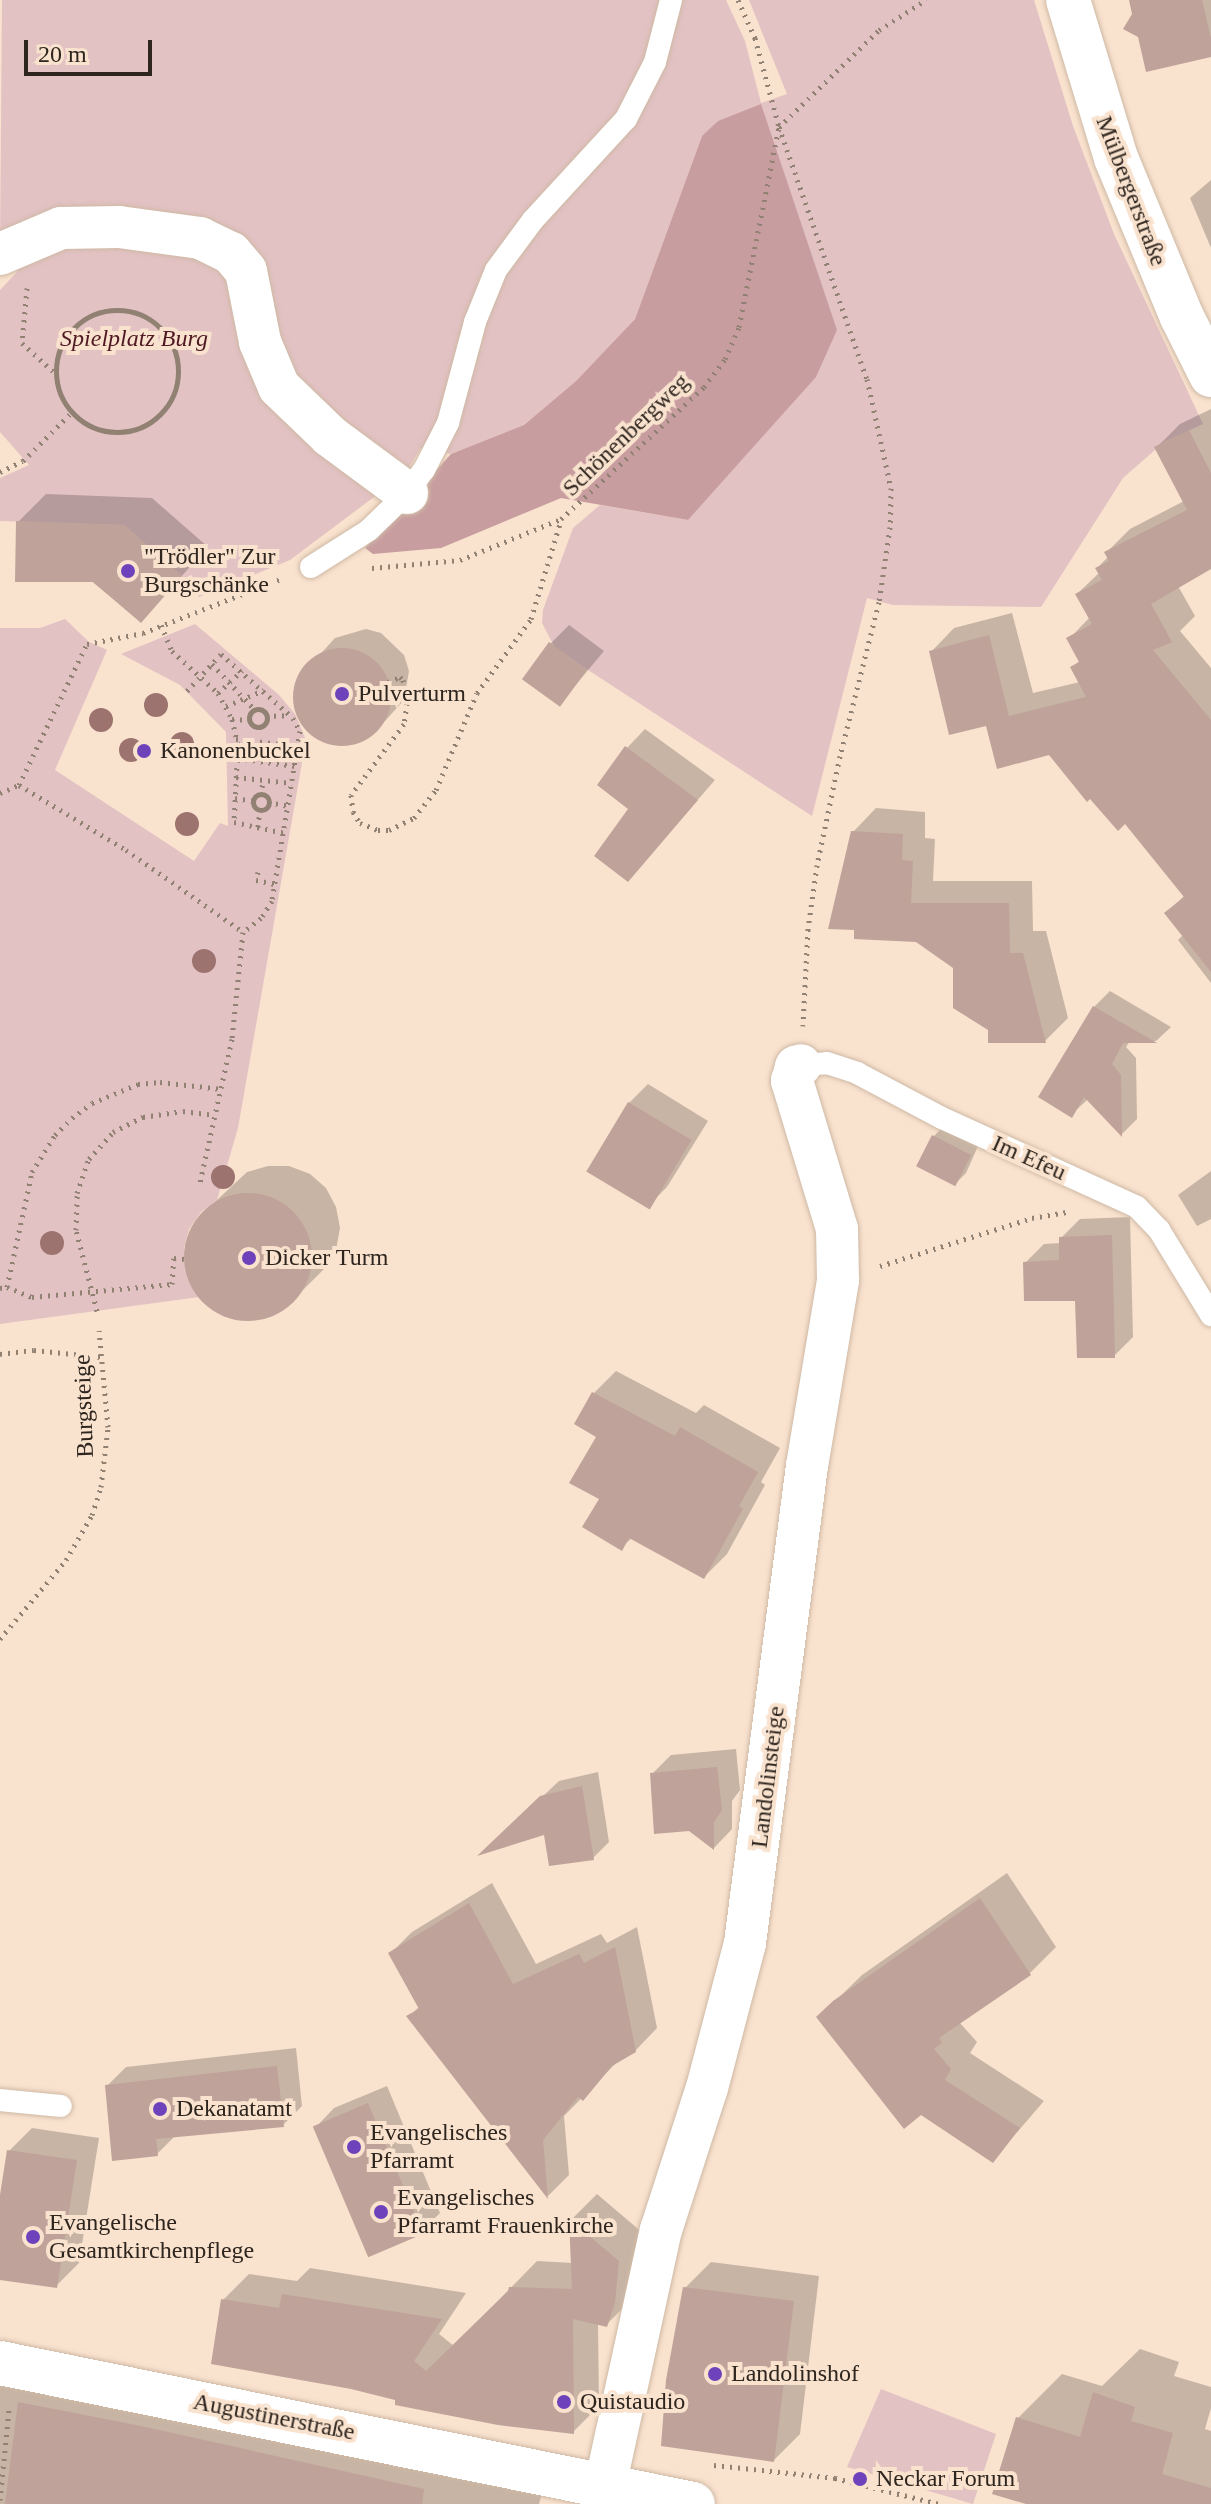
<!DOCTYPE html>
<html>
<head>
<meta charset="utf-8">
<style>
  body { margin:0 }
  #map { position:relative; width:1211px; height:2504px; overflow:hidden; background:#f9e2ce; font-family:"Times New Roman",serif }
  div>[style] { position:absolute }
  .green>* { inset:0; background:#e3c2c4 }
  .forest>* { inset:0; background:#c89da0 }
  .shadow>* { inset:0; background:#0003 }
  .building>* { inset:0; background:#bfa299; transform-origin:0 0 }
  .round { border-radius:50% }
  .path>* { height:5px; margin-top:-2.5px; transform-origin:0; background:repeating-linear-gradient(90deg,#918173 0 2px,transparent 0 8px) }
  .path>.ring { margin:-2.5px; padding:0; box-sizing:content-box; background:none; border:5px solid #918173; border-radius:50% }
  .roads { filter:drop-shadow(0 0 2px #ceb9a5) drop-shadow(0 0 2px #ceb9a5) }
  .service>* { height:22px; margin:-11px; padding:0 11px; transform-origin:11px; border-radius:11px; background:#fff }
  .minor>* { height:42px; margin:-21px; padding:0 21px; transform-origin:21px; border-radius:21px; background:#fff }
  .tertiary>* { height:44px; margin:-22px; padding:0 22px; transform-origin:22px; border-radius:22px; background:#fff }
  .secondary>* { height:44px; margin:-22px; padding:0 22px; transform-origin:22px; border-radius:22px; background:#fff }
  .trees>* { width:24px; height:24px; margin:-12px; border-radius:50%; background:#9c736f }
  .dots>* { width:22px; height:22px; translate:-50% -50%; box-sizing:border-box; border:4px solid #f9e2ce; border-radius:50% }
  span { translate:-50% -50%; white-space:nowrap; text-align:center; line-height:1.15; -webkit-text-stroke:8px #f9e2ce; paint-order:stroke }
  .street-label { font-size:24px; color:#2e251e }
  .park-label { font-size:24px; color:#4f1822; font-style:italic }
  .poi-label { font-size:24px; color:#2e251e }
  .left { translate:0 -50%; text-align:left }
  .scale { position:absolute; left:24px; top:40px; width:128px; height:36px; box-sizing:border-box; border:4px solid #2e251e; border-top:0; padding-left:10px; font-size:24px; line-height:28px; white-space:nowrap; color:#2e251e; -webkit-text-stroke:6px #f9e2ce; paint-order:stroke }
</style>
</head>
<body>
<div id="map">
  <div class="green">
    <i style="clip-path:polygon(2px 0,726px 0,745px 41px,761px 103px,787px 94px,749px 0,1034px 0,1073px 126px,1114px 234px,1203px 424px,1164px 442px,1123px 478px,1041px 607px,893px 605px,867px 598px,812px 816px,582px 666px,554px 646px,542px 623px,543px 610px,573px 528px,600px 505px,688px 520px,702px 136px,635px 319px,576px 381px,524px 425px,451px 454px,421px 448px,409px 467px,378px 494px,290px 560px,199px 597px,179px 580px,182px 576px,124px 525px,0 521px,0 478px,29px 465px,0 432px,0 290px,17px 272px,0 249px)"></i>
    <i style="clip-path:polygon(65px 619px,89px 642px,107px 650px,55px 770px,194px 861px,220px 823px,228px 826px,226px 732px,180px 685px,121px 654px,195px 624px,279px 695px,295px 714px,306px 740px,238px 1128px,217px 1200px,201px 1212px,189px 1229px,184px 1248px,185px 1269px,199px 1297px,0 1324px,0 628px,40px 628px)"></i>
    <i style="clip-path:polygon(881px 2389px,996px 2434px,973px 2504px,847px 2467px)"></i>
  </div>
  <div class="forest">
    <i style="clip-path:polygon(761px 104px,837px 330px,816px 377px,688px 520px,561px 498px,441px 548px,373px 554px,365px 548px,451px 454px,524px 425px,576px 381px,635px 319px,702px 136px,718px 121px)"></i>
  </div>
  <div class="shadow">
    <i style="clip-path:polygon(1131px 0,1211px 0,1211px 55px,1134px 14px)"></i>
    <i style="clip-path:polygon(1211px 180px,1211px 248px,1190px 198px)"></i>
    <i style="clip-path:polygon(1211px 409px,1211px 566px,1178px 586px,1195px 616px,1180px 631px,1211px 668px,1211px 983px,1178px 940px,1184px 934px,1167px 913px,1185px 895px,1125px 821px,1049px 752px,988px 723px,931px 652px,954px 628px,1012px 613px,1033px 693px,1080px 682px,1073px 668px,1080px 660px,1069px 639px,1090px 617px,1077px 594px,1100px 572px,1097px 568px,1109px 556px,1107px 552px,1130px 529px,1184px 501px,1156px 448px,1180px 424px)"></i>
    <i style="clip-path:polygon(46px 494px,152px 498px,208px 547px,141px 621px,18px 522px)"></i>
    <i style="clip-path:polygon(569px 625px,604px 651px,560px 704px,550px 644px)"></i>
    <i style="clip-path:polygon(366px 629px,381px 633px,404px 655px,409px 671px,404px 700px,375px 732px,346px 745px,318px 738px,297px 713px,296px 681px,335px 638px)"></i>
    <i style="clip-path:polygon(645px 729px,715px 780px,628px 880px,631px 808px,627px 748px)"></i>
    <i style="clip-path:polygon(876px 808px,925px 812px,925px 838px,935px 839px,933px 881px,1032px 881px,1033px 931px,1046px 931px,1068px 1018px,1045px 1041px,990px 1029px,955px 967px,853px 832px)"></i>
    <i style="clip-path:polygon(1110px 991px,1171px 1027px,1156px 1041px,1130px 1041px,1126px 1047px,1136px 1058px,1137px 1119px,1122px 1134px,1088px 1099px,1071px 1115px,1094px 1007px)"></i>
    <i style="clip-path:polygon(648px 1084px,708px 1121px,667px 1187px,648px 1206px,629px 1103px)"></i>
    <i style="clip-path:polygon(943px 1127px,978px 1146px,966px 1173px,957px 1182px,934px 1136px)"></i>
    <i style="clip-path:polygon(268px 1166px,289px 1166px,310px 1174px,326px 1188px,336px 1207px,340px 1228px,336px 1250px,325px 1268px,296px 1297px,280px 1311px,262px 1318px,241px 1319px,220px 1312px,206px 1303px,193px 1287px,187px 1269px,186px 1249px,191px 1230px,202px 1214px,247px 1172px)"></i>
    <i style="clip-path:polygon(1211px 1171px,1211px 1219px,1197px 1226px,1178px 1195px)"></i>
    <i style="clip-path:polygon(1130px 1217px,1133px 1337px,1114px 1356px,1077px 1299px,1025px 1263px,1044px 1244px,1061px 1243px,1061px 1238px,1080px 1219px)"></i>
    <i style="clip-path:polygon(616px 1371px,696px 1413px,704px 1405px,780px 1448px,761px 1482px,765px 1485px,727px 1554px,704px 1577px,633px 1537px,621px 1548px,602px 1499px,594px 1393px)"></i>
    <i style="clip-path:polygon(736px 1749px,740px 1790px,732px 1801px,732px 1829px,714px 1848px,652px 1774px,671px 1755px)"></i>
    <i style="clip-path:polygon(598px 1772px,609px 1842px,593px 1858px,546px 1832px,496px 1840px,559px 1781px)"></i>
    <i style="clip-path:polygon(1007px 1873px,1056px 1947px,1030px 1973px,960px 2023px,977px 2042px,970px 2053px,1044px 2101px,993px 2160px,819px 2017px,862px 1975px)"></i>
    <i style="clip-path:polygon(492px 1883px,536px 1964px,601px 1934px,607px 1943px,637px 1927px,657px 2028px,635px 2051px,618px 2061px,564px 2116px,569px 2175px,548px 2196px,409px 2016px,420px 2006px,390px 1954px,412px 1932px)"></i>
    <i style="clip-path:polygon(296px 2048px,302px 2106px,283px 2125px,176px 2135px,157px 2154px,107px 2086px,126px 2067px)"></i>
    <i style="clip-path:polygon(387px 2086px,440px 2213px,421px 2232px,316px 2127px,334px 2108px)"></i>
    <i style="clip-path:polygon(32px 2128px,99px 2138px,79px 2263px,56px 2286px,0 2278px,0 2200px,9px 2151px)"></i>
    <i style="clip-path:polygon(597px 2194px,644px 2234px,633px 2298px,607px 2324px,598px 2323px,599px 2406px,573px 2432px,398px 2398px,223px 2300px,249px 2274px,297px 2281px,310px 2268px,466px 2293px,439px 2334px,454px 2346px,537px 2261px,573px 2263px,571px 2220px)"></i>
    <i style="clip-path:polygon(711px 2262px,819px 2276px,800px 2434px,774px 2460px,685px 2288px)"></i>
    <i style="clip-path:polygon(1140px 2349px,1179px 2362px,1174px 2376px,1211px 2387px,1211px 2408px,1205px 2429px,1211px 2431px,1211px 2504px,1033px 2504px,1018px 2418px,1062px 2374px,1102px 2386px)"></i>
    <i style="clip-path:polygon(0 2354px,549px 2470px,539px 2504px,0 2504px)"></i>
  </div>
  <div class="building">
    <i style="clip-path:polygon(1129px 0,1202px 0,1211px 38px,1211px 57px,1146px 72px,1138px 37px,1123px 29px,1132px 14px)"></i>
    <i style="clip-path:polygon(1189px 430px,1211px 473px,1211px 569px,1151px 604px,1172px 642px,1153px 650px,1211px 720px,1211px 972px,1164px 913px,1184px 897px,1125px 824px,1118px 831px,1090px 799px,1087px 802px,1049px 755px,997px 769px,986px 726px,949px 735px,929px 651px,989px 635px,1009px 716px,1086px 697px,1070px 667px,1079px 662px,1066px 638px,1092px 624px,1075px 594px,1102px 580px,1095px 568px,1109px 561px,1104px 552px,1187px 510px,1154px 447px)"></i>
    <i style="clip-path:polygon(16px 521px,124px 525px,182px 576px,141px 623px,93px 582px,15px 582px)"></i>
    <i style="left:549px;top:642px;width:47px;height:46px;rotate:36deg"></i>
    <i class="round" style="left:293px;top:648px;width:98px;height:98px"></i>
    <i style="clip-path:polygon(625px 746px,698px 800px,628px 882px,594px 856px,628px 809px,597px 785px)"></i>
    <i style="clip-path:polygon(851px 831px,903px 834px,902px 860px,913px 861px,911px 903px,1009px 903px,1010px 953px,1023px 953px,1046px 1043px,988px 1043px,988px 1030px,953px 1008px,953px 968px,916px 942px,854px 939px,854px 930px,828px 929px)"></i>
    <i style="clip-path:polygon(1093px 1006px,1157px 1043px,1123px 1043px,1112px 1064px,1121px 1075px,1122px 1137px,1084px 1097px,1072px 1118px,1038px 1097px)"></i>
    <i style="left:628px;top:1102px;width:74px;height:81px;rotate:31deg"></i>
    <i style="left:932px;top:1135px;width:44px;height:35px;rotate:27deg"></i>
    <i class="round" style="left:184px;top:1193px;width:128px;height:128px"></i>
    <i style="clip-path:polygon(1112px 1235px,1115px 1358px,1077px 1358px,1075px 1301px,1024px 1301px,1023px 1262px,1059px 1260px,1059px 1237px)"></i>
    <i style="clip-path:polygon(592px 1392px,675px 1436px,680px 1427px,758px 1472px,739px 1506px,743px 1509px,704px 1579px,629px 1538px,622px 1551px,582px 1527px,599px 1499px,569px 1483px,596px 1437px,574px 1424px)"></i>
    <i style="clip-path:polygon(717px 1767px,722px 1810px,714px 1822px,714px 1850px,689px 1831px,654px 1834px,650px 1773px)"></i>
    <i style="clip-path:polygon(582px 1786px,594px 1860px,549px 1866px,544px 1835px,477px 1856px,540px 1796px)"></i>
    <i style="clip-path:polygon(980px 1898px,1031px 1975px,939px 2038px,942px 2043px,934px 2049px,951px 2069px,945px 2080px,1020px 2128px,993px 2163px,921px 2115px,904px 2129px,816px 2017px,833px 2001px)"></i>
    <i style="clip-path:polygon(469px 1903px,513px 1984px,579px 1954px,584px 1963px,615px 1947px,636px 2052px,612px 2066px,583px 2101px,578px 2097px,543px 2140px,548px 2199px,406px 2016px,419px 2009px,388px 1953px)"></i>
    <i style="clip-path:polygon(277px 2066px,284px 2127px,156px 2139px,158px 2156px,112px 2161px,105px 2085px)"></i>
    <i style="left:368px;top:2103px;width:142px;height:60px;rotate:67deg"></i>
    <i style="clip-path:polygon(7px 2150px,77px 2160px,57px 2288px,0 2280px,0 2195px)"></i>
    <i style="clip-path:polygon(569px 2219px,619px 2261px,615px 2303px,607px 2327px,573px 2319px,574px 2434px,498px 2425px,395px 2405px,395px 2400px,351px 2389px,211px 2364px,221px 2299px,279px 2308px,282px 2294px,442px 2319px,414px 2361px,426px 2371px,508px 2291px,509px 2287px,572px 2289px)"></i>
    <i style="clip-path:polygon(683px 2287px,794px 2301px,774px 2462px,661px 2446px,666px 2380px)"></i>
    <i style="clip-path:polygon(1093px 2392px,1135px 2407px,1131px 2421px,1173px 2433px,1162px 2474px,1211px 2488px,1211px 2504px,1026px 2504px,992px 2494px,1016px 2417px,1080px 2437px)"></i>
    <i style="clip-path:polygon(18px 2402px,141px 2426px,424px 2489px,422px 2504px,5px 2504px)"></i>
  </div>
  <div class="path">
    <i style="left:738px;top:0;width:42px;rotate:65.9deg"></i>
    <i style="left:755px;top:38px;width:92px;rotate:74.9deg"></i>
    <i style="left:779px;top:127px;width:267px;rotate:70.8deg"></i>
    <i style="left:867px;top:379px;width:112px;rotate:77.6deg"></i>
    <i style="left:891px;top:488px;width:39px;rotate:91deg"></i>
    <i style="left:890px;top:527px;width:76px;rotate:98.3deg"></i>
    <i style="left:879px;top:602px;width:159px;rotate:104.2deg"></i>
    <i style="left:840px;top:756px;width:111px;rotate:101.9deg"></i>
    <i style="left:817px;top:865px;width:65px;rotate:98deg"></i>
    <i style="left:808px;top:929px;width:97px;rotate:93deg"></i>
    <i style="left:27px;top:288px;width:55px;rotate:95.2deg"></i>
    <i style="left:22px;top:343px;width:45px;rotate:42.3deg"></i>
    <i class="ring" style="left:56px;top:310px;width:117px;height:117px"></i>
    <i style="left:0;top:472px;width:25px;rotate:-26deg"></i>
    <i style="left:23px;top:461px;width:69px;rotate:-45deg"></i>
    <i style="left:372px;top:568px;width:88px;rotate:-5.2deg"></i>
    <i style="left:460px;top:560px;width:109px;rotate:-22.1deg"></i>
    <i style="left:561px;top:519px;width:195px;rotate:-42.7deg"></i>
    <i style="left:704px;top:387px;width:35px;rotate:-53deg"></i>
    <i style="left:725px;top:359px;width:35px;rotate:-66deg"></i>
    <i style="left:739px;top:327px;width:204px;rotate:-78.7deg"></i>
    <i style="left:779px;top:127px;width:139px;rotate:-44.1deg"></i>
    <i style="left:879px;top:30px;width:56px;rotate:-32.6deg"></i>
    <i style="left:161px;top:625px;width:28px;rotate:67deg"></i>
    <i style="left:172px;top:651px;width:62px;rotate:42.4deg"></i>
    <i style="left:218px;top:693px;width:30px;rotate:62deg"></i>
    <i style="left:232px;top:719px;width:26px;rotate:77deg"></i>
    <i style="left:238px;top:744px;width:78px;rotate:92.9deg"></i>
    <i style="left:234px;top:822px;width:52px;rotate:12.2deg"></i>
    <i style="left:212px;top:664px;width:63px;rotate:46.9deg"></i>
    <i style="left:388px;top:682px;width:13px;rotate:-23deg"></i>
    <i style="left:400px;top:677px;width:4px;rotate:45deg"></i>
    <i style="left:403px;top:680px;width:23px;rotate:80deg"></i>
    <i style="left:407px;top:703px;width:21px;rotate:98deg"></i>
    <i style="left:404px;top:724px;width:89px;rotate:126.7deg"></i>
    <i style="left:351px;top:795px;width:17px;rotate:83deg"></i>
    <i style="left:353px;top:812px;width:13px;rotate:58deg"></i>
    <i style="left:360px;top:823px;width:19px;rotate:21deg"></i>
    <i style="left:378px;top:830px;width:11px"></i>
    <i style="left:389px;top:830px;width:28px;rotate:-26deg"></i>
    <i style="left:414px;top:818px;width:36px;rotate:-52deg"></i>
    <i style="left:436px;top:790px;width:105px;rotate:-67.1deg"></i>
    <i style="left:477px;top:693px;width:92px;rotate:-53.9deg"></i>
    <i style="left:531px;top:619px;width:103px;rotate:-73.1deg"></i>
    <i style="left:187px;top:691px;width:50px;rotate:-47.4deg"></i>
    <i style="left:221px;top:654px;width:96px;rotate:41.6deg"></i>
    <i style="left:293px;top:718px;width:15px;rotate:62deg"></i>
    <i style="left:300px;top:731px;width:172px;rotate:99.4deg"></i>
    <i style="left:272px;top:901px;width:20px;rotate:123deg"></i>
    <i style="left:261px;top:918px;width:23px;rotate:142deg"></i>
    <i style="left:218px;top:693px;width:33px;rotate:-43deg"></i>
    <i style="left:226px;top:706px;width:41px;rotate:-22.8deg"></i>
    <i class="ring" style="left:249px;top:709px;width:13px;height:13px"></i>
    <i style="left:266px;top:716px;width:23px;rotate:-2deg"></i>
    <i style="left:232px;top:719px;width:17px;rotate:3deg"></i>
    <i style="left:236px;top:739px;width:62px;rotate:6.4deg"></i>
    <i style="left:237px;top:758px;width:59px;rotate:7.9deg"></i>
    <i style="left:236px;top:777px;width:56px;rotate:6.1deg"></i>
    <i style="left:19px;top:785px;width:125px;rotate:31.3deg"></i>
    <i style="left:126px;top:850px;width:143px;rotate:35deg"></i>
    <i style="left:243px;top:932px;width:108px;rotate:95.9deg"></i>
    <i style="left:232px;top:1039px;width:147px;rotate:102.6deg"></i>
    <i style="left:0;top:793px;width:21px;rotate:-23deg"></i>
    <i style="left:19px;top:785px;width:157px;rotate:-64.3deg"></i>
    <i style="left:87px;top:644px;width:57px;rotate:-11.1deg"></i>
    <i style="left:143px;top:633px;width:148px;rotate:-21.4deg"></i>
    <i class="ring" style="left:253px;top:794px;width:11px;height:11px"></i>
    <i style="left:261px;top:795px;width:15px;rotate:-82deg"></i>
    <i style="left:235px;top:798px;width:19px;rotate:9deg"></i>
    <i style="left:268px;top:802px;width:20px;rotate:11deg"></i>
    <i style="left:258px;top:827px;width:18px;rotate:-84deg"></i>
    <i style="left:258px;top:872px;width:8px;rotate:104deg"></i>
    <i style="left:256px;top:880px;width:19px;rotate:12deg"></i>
    <i style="left:880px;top:1266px;width:159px;rotate:-17.5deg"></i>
    <i style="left:1032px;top:1218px;width:35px;rotate:-10deg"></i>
    <i style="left:7px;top:1287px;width:118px;rotate:-77.7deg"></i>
    <i style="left:32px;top:1172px;width:44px;rotate:-58.1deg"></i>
    <i style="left:55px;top:1135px;width:24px;rotate:-45deg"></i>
    <i style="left:72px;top:1118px;width:25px;rotate:-37deg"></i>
    <i style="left:92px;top:1103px;width:50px;rotate:-22.4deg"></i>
    <i style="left:138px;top:1084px;width:22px;rotate:-5deg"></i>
    <i style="left:160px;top:1082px;width:62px;rotate:6.4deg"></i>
    <i style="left:0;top:1288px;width:7px;rotate:-8deg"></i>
    <i style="left:7px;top:1287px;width:27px;rotate:22deg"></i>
    <i style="left:32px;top:1297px;width:141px;rotate:-5.3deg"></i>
    <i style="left:172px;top:1284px;width:26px;rotate:-86deg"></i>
    <i style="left:174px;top:1258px;width:10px;rotate:6deg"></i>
    <i style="left:97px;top:1311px;width:84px;rotate:-104.5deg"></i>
    <i style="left:76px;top:1230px;width:37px;rotate:-88deg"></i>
    <i style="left:77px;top:1193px;width:36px;rotate:-71deg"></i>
    <i style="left:89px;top:1159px;width:36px;rotate:-48deg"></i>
    <i style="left:113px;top:1132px;width:34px;rotate:-27deg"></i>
    <i style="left:143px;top:1117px;width:40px;rotate:-8.5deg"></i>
    <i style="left:183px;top:1111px;width:32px;rotate:7deg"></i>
    <i style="left:0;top:1354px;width:34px;rotate:-7deg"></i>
    <i style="left:34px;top:1350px;width:68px;rotate:5.9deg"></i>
    <i style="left:0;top:1639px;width:103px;rotate:-50.1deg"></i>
    <i style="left:66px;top:1560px;width:52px;rotate:-60deg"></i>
    <i style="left:92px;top:1515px;width:29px;rotate:-72deg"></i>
    <i style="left:101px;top:1487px;width:60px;rotate:-83.3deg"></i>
    <i style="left:108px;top:1427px;width:97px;rotate:-95.3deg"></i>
    <i style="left:714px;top:2465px;width:122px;rotate:6.1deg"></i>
    <i style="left:835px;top:2478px;width:107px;rotate:14deg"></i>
    <i style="left:0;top:2500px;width:90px;rotate:-84.3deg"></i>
  </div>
  <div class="roads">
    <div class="service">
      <i style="left:311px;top:567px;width:69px;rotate:-32.5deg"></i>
      <i style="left:369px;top:530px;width:53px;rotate:-44.2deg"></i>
      <i style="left:407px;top:493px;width:29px;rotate:-54deg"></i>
      <i style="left:424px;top:470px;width:53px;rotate:-62.9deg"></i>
      <i style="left:448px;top:423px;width:105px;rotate:-75deg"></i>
      <i style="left:475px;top:322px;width:56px;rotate:-68deg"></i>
      <i style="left:496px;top:270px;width:62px;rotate:-53.5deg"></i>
      <i style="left:533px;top:220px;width:137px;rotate:-47.4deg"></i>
      <i style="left:626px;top:119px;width:64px;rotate:-63deg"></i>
      <i style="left:655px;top:62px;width:64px;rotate:-75.5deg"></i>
      <i style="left:801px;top:1065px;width:26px;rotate:-4deg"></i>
      <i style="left:827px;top:1063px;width:32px;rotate:18deg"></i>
      <i style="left:857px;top:1073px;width:96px;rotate:27.9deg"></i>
      <i style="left:942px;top:1118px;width:214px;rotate:24.5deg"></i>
      <i style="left:1137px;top:1207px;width:32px;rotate:46deg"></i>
      <i style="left:1159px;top:1230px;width:100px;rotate:58.5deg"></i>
      <i style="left:0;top:2100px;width:61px;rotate:5.6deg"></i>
    </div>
    <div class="minor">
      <i style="left:0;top:254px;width:66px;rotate:-23.1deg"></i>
      <i style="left:61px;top:228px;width:58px;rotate:-1deg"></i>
      <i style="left:119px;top:227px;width:82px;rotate:7.7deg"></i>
      <i style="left:200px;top:238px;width:34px;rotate:26deg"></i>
      <i style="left:231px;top:253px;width:23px;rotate:50deg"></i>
      <i style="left:246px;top:271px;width:72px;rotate:78.8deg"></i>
      <i style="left:260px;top:342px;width:49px;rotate:67.1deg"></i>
      <i style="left:279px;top:387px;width:71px;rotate:43.9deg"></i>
      <i style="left:330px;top:436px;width:96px;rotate:36.5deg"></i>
      <i style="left:605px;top:2486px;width:262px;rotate:-77.7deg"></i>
      <i style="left:661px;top:2230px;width:149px;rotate:-72.1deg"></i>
      <i style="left:707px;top:2088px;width:150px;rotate:-75.3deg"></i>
      <i style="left:745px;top:1943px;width:481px;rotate:-82.6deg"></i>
      <i style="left:807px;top:1466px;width:189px;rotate:-80.5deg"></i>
      <i style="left:838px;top:1280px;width:51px;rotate:-91.1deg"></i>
      <i style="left:837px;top:1229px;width:155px;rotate:-106.9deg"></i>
      <i style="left:792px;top:1081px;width:15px;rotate:-74deg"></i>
      <i style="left:796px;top:1067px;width:5px;rotate:-22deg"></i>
    </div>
    <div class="tertiary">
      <i style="left:1068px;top:0;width:165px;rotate:73.1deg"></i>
      <i style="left:1116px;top:158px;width:172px;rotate:67.5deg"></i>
      <i style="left:1182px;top:317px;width:65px;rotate:63.4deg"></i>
    </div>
    <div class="secondary">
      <i style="left:0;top:2363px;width:707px;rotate:11.5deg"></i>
    </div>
  </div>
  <div class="trees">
    <i style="left:156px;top:705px"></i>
    <i style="left:101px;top:720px"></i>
    <i style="left:182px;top:744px"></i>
    <i style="left:131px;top:750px"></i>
    <i style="left:187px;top:824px"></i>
    <i style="left:204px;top:961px"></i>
    <i style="left:223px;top:1177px"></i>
    <i style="left:52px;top:1243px"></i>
  </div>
  <div class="dots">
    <i style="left:128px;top:571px;background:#6e42ba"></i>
    <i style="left:342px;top:694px;background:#6e42ba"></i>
    <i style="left:144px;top:751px;background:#6e42ba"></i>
    <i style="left:249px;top:1258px;background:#6e42ba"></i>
    <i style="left:160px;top:2109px;background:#6e42ba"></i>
    <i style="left:354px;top:2147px;background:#6e42ba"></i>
    <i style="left:381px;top:2212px;background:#6e42ba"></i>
    <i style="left:33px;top:2237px;background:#6e42ba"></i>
    <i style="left:715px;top:2374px;background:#6e42ba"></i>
    <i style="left:564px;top:2402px;background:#6e42ba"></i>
    <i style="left:860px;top:2479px;background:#6e42ba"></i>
  </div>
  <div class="street-label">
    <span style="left:1131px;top:191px;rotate:69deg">Mülbergerstraße</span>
    <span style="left:626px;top:435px;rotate:-44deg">Schönenbergweg</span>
    <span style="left:1029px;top:1158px;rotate:24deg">Im Efeu</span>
    <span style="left:84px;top:1406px;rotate:-92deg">Burgsteige</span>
    <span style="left:768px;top:1777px;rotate:-83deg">Landolinsteige</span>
    <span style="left:274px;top:2417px;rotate:11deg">Augustinerstraße</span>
  </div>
  <div class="park-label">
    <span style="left:134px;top:339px">Spielplatz Burg</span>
  </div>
  <div class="poi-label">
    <span class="left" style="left:144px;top:571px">"Trödler" Zur<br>Burgschänke</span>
    <span class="left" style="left:358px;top:694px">Pulverturm</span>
    <span class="left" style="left:160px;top:751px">Kanonenbuckel</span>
    <span class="left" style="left:265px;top:1258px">Dicker Turm</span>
    <span class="left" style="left:176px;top:2109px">Dekanatamt</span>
    <span class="left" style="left:370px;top:2147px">Evangelisches<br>Pfarramt</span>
    <span class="left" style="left:397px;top:2212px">Evangelisches<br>Pfarramt Frauenkirche</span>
    <span class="left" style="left:49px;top:2237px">Evangelische<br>Gesamtkirchenpflege</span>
    <span class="left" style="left:731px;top:2374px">Landolinshof</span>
    <span class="left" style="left:580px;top:2402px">Quistaudio</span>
    <span class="left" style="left:876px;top:2479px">Neckar Forum</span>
  </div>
  <div class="scale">20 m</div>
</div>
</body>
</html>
